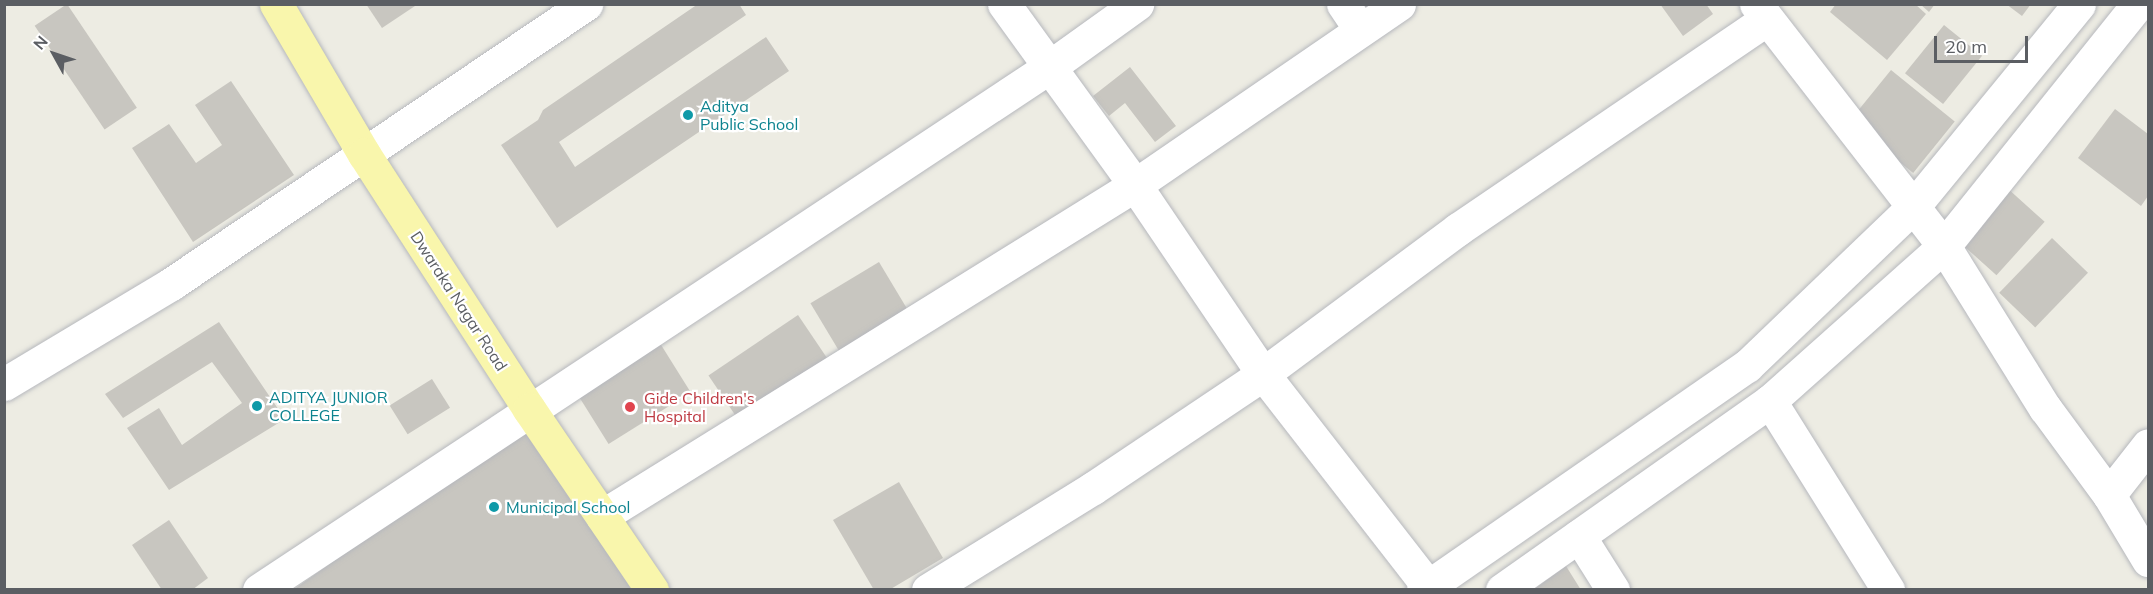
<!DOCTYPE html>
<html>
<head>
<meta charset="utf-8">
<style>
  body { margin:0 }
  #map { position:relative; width:2153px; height:594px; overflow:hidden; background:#edece3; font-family:Mulish,sans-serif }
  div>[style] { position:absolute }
  .building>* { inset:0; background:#c8c6c0; transform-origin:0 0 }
  .roads { filter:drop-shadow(0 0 2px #b6b8bd) drop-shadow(0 0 2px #b6b8bd) }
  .minor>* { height:33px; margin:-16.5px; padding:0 16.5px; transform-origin:16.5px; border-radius:16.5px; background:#fff }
  .major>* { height:33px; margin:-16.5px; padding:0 16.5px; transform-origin:16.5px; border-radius:16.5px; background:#f9f6ac }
  .dots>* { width:16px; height:16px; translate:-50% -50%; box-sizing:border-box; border:3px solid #fff; border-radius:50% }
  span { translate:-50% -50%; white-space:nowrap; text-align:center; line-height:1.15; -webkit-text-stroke:4.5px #fff; paint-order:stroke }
  .culture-label { font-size:16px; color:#0d838f }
  .left { translate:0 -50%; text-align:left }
  .street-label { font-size:16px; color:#5b5e63 }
  .health-label { font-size:16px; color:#be3a42 }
  .frame { position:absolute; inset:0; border:6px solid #5b5e63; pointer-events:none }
  .north { position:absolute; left:24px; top:24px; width:60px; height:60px; -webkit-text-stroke:4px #fff; paint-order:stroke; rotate:310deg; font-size:16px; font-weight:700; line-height:24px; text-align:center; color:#5b5e63 }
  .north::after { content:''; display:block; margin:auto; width:21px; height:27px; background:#5b5e63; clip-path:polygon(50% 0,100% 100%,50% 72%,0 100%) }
  .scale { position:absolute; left:1934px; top:36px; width:94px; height:27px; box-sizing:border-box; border:3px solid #5b5e63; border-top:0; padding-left:8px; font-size:18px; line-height:21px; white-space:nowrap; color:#5b5e63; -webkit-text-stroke:4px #fff; paint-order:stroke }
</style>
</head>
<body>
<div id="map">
  <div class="building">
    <i style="left:67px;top:4px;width:125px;height:39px;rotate:56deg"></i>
    <i style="clip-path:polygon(366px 4px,418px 4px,382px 28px)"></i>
    <i style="clip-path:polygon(698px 4px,739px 4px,746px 15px,559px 142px,575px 167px,766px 37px,789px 71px,557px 228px,501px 145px,538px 120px,543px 110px)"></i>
    <i style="clip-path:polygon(1660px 4px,1706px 4px,1713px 14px,1683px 36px)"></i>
    <i style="clip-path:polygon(1836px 4px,1915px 4px,1926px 14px,1887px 60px,1830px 12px)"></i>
    <i style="clip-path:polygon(1920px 4px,1935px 4px,1929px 12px)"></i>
    <i style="clip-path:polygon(2006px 4px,2031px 4px,2022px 16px)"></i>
    <i style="left:1944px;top:25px;width:49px;height:62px;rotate:39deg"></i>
    <i style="clip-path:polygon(1130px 67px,1176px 126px,1155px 142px,1125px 103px,1109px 116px,1093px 96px)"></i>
    <i style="left:1891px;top:70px;width:82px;height:66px;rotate:39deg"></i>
    <i style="clip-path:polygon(231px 81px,294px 175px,193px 242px,132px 148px,169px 124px,196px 163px,222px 145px,195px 105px)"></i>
    <i style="clip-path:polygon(2115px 109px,2148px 134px,2148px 196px,2141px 206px,2078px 158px)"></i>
    <i style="left:2006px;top:187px;width:52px;height:72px;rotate:42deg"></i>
    <i style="left:2052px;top:238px;width:50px;height:76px;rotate:44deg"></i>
    <i style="left:879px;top:262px;width:58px;height:80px;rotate:59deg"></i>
    <i style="left:798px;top:315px;width:64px;height:108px;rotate:56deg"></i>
    <i style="clip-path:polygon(219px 322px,285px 419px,169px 490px,127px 428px,159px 408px,182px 445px,242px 403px,212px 362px,123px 418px,105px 394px)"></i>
    <i style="left:658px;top:340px;width:62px;height:97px;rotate:58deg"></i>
    <i style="left:432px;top:379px;width:34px;height:50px;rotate:58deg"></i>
    <i style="clip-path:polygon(525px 425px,632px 590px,293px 590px)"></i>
    <i style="clip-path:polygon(899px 482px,943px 558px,889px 590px,874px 590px,833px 520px)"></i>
    <i style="clip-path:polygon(169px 520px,208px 578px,192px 590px,162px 590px,132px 545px)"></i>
    <i style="clip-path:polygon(1566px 566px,1581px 590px,1533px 590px)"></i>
  </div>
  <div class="roads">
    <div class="minor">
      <i style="left:1004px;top:4px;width:223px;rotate:54.1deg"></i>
      <i style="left:1135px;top:185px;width:228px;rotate:55.9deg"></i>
      <i style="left:1263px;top:374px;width:269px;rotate:52.1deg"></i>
      <i style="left:1343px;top:4px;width:30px;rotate:56deg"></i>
      <i style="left:1756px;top:4px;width:306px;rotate:52.2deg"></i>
      <i style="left:1944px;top:246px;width:191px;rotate:58.1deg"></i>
      <i style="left:2045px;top:408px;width:108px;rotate:53.7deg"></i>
      <i style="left:2109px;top:495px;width:76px;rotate:59deg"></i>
      <i style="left:4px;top:384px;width:195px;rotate:-30.9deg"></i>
      <i style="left:171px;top:284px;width:501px;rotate:-34.01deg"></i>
      <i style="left:1770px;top:401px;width:223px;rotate:58deg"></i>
      <i style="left:2109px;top:495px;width:63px;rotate:-52deg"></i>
      <i style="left:602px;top:516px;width:627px;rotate:-31.84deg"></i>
      <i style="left:1135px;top:185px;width:320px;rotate:-34.4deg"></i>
      <i style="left:1579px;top:536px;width:64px;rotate:57.8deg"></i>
      <i style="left:259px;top:590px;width:946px;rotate:-33.49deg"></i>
      <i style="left:1048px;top:68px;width:110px;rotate:-35.7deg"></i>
      <i style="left:928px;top:590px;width:194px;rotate:-31.7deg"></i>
      <i style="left:1093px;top:488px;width:205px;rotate:-33.8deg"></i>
      <i style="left:1263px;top:374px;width:243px;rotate:-36.6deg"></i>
      <i style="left:1458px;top:229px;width:372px;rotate:-34.2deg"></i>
      <i style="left:1423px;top:590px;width:394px;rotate:-34.7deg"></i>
      <i style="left:1747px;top:366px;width:230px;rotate:-43.8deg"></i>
      <i style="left:1913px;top:207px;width:262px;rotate:-50.7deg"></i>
      <i style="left:1502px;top:590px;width:328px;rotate:-35.2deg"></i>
      <i style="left:1770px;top:401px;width:233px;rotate:-41.7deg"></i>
      <i style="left:1944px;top:246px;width:310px;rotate:-51.3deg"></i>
    </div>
    <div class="major">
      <i style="left:276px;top:4px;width:174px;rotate:59.6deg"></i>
      <i style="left:364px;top:154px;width:304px;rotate:57.1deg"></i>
      <i style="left:529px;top:409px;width:219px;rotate:55.8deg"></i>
    </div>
  </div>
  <div class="dots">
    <i style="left:688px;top:115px;background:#0f9aa8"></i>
    <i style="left:257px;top:406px;background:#0f9aa8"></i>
    <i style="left:630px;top:407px;background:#e0444e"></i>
    <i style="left:494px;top:507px;background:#0f9aa8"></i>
  </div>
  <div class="culture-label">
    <span class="left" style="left:700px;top:115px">Aditya<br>Public School</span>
    <span class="left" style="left:269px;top:406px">ADITYA JUNIOR<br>COLLEGE</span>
    <span class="left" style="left:506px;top:507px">Municipal School</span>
  </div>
  <div class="street-label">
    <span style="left:459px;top:301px;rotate:57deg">Dwaraka Nagar Road</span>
  </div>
  <div class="health-label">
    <span class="left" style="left:644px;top:407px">Gide Children's<br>Hospital</span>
  </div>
  <div class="frame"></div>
  <div class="north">N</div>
  <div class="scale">20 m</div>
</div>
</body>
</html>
